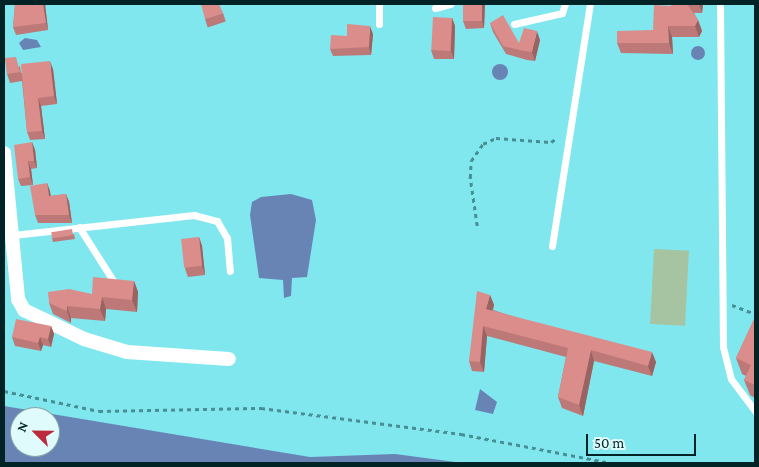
<!DOCTYPE html>
<html>
<head>
<meta charset="utf-8">
<style>
  body { margin:0 }
  #map { position:relative; width:759px; height:467px; overflow:hidden; background:#80e7ee; font-family:"Crimson Pro",serif }
  div>[style] { position:absolute }
  .green>* { inset:0; background:#a7c4a2; transform-origin:0 0 }
  .water>* { inset:0; background:#6884b5 }
  .round { border-radius:50% }
  .path>* { height:2.5px; margin-top:-1.25px; transform-origin:0; background:repeating-linear-gradient(90deg,#478f94 0 4px,transparent 0 8px) }
  .service>* { height:7px; margin:-3.5px; padding:0 3.5px; transform-origin:3.5px; border-radius:3.5px; background:#fff }
  .minor>* { height:14px; margin:-7px; padding:0 7px; transform-origin:7px; border-radius:7px; background:#fff }
  .wall>* { inset:0; background:#bc7978; transform-origin:0 0 }
  .shaded-wall>* { inset:0; background:#996361 }
  .building>* { inset:0; background:#db8d8b; transform-origin:0 0 }
  span { translate:-50% -50%; white-space:nowrap; text-align:center; line-height:1.15; -webkit-text-stroke:5px #dffbfc; paint-order:stroke }
  .frame { position:absolute; inset:0; border:5px solid #012325; pointer-events:none }
  .north { position:absolute; left:10px; top:407px; width:50px; height:50px; box-sizing:border-box; background:#dffbfc; border:1px solid #86a5a6; border-radius:50%; rotate:293deg; font-size:14px; font-weight:700; line-height:20px; text-align:center; color:#012325 }
  .north::after { content:''; display:block; margin:auto; width:18px; height:22px; background:#bc2b39; clip-path:polygon(50% 0,100% 100%,50% 72%,0 100%) }
  .scale { position:absolute; left:586px; top:434px; width:110px; height:22px; box-sizing:border-box; border:2px solid #012325; border-top:0; padding-left:6px; font-size:15px; line-height:18px; white-space:nowrap; color:#012325; -webkit-text-stroke:4px #dffbfc; paint-order:stroke }
</style>
</head>
<body>
<div id="map">
  <div class="green">
    <i style="left:654px;top:249px;width:35px;height:75px;rotate:3deg"></i>
  </div>
  <div class="water">
    <i style="clip-path:polygon(25px 38px,37px 40px,41px 47px,23px 50px,19px 43px)"></i>
    <i class="round" style="left:691px;top:46px;width:14px;height:14px"></i>
    <i class="round" style="left:492px;top:64px;width:16px;height:16px"></i>
    <i style="clip-path:polygon(291px 194px,312px 200px,316px 220px,307px 277px,292px 278px,291px 296px,284px 298px,283px 280px,259px 278px,250px 215px,252px 202px,261px 197px)"></i>
    <i style="clip-path:polygon(480px 389px,497px 402px,493px 414px,475px 410px)"></i>
    <i style="clip-path:polygon(evenodd,4px 406px,310px 457px,395px 454px,463px 463px,4px 463px,4px 406px,20px 417px,50px 417px,50px 447px,20px 447px,20px 417px)"></i>
  </div>
  <div class="path">
    <i style="left:477px;top:226px;width:49px;rotate:-98.3deg"></i>
    <i style="left:470px;top:178px;width:17px;rotate:-87deg"></i>
    <i style="left:471px;top:161px;width:21px;rotate:-55deg"></i>
    <i style="left:483px;top:144px;width:14px;rotate:-25deg"></i>
    <i style="left:496px;top:138px;width:55px;rotate:4.2deg"></i>
    <i style="left:551px;top:142px;width:7px;rotate:-34deg"></i>
    <i style="left:732px;top:305px;width:25px;rotate:21deg"></i>
    <i style="left:4px;top:391px;width:97px;rotate:11.9deg"></i>
    <i style="left:99px;top:411px;width:162px;rotate:-1.1deg"></i>
    <i style="left:261px;top:408px;width:202px;rotate:7.4deg"></i>
    <i style="left:461px;top:434px;width:153px;rotate:10.9deg"></i>
  </div>
  <div class="service">
    <i style="left:379px;top:4px;width:20px;rotate:90deg"></i>
    <i style="left:720px;top:4px;width:343px;rotate:89.5deg"></i>
    <i style="left:723px;top:347px;width:33px;rotate:76deg"></i>
    <i style="left:731px;top:379px;width:40px;rotate:53deg"></i>
    <i style="left:435px;top:8px;width:16px;rotate:-15deg"></i>
    <i style="left:514px;top:24px;width:49px;rotate:-12.9deg"></i>
    <i style="left:562px;top:13px;width:9px;rotate:-72deg"></i>
    <i style="left:79px;top:227px;width:65px;rotate:57.5deg"></i>
    <i style="left:13px;top:235px;width:182px;rotate:-6.3deg"></i>
    <i style="left:194px;top:215px;width:24px;rotate:15deg"></i>
    <i style="left:217px;top:221px;width:20px;rotate:60deg"></i>
    <i style="left:227px;top:238px;width:33px;rotate:85deg"></i>
    <i style="left:552px;top:246px;width:245px;rotate:-81.1deg"></i>
  </div>
  <div class="minor">
    <i style="left:4px;top:153px;width:147px;rotate:84.5deg"></i>
    <i style="left:18px;top:299px;width:13px;rotate:61deg"></i>
    <i style="left:24px;top:310px;width:67px;rotate:25.8deg"></i>
    <i style="left:84px;top:339px;width:45px;rotate:16.8deg"></i>
    <i style="left:127px;top:352px;width:102px;rotate:3.9deg"></i>
  </div>
  <div class="wall">
    <i style="clip-path:polygon(15px 4px,45px 4px,48px 30px,16px 35px,13px 27px)"></i>
    <i style="clip-path:polygon(485px 4px,484px 28px,466px 29px,463px 21px)"></i>
    <i style="clip-path:polygon(671px 4px,703px 4px,702px 13px,694px 13px,698px 20px,702px 31px,699px 37px,672px 37px,673px 54px,621px 53px,617px 43px,653px 30px,671px 6px)"></i>
    <i style="left:223px;top:13px;width:9px;height:19px;rotate:72deg"></i>
    <i style="clip-path:polygon(452px 18px,455px 26px,454px 59px,434px 59px,431px 50px)"></i>
    <i style="clip-path:polygon(490px 23px,519px 43px,540px 40px,535px 61px,527px 60px,506px 54px,493px 32px)"></i>
    <i style="clip-path:polygon(373px 34px,371px 55px,333px 56px,330px 49px,347px 36px)"></i>
    <i style="clip-path:polygon(20px 66px,21px 73px,53px 69px,57px 104px,41px 106px,45px 139px,30px 140px,27px 132px,22px 81px,10px 83px,7px 74px)"></i>
    <i style="clip-path:polygon(32px 142px,35px 150px,37px 168px,31px 169px,33px 185px,21px 186px,18px 179px)"></i>
    <i style="clip-path:polygon(47px 183px,51px 196px,66px 194px,69px 202px,72px 223px,38px 223px,35px 215px)"></i>
    <i style="clip-path:polygon(74px 234px,75px 239px,53px 242px,52px 238px)"></i>
    <i style="clip-path:polygon(199px 237px,202px 246px,205px 275px,188px 277px,185px 269px)"></i>
    <i style="clip-path:polygon(134px 281px,138px 292px,137px 312px,106px 309px,105px 321px,71px 318px,71px 323px,53px 314px,49px 303px,92px 294px)"></i>
    <i style="clip-path:polygon(490px 295px,494px 305px,493px 310px,656px 362px,652px 376px,594px 361px,583px 416px,562px 408px,558px 397px,566px 357px,487px 336px,484px 372px,472px 371px,469px 361px)"></i>
    <i style="clip-path:polygon(755px 317px,755px 398px,750px 395px,744px 380px,746px 376px,742px 374px,736px 358px)"></i>
    <i style="clip-path:polygon(51px 326px,54px 334px,51px 347px,43px 345px,41px 351px,15px 346px,12px 337px)"></i>
  </div>
  <div class="shaded-wall">
    <i style="clip-path:polygon(43px 4px,45px 4px,48px 30px,46px 23px)"></i>
    <i style="clip-path:polygon(482px 4px,485px 4px,484px 28px,482px 21px)"></i>
    <i style="clip-path:polygon(699px 4px,703px 4px,702px 13px)"></i>
    <i style="clip-path:polygon(452px 18px,455px 26px,454px 59px,451px 51px)"></i>
    <i style="clip-path:polygon(698px 20px,702px 31px,699px 37px,695px 26px)"></i>
    <i style="clip-path:polygon(370px 26px,373px 34px,371px 55px,369px 47px)"></i>
    <i style="clip-path:polygon(668px 26px,672px 37px,673px 54px,669px 43px)"></i>
    <i style="clip-path:polygon(537px 31px,540px 40px,535px 61px,532px 52px)"></i>
    <i style="clip-path:polygon(50px 61px,53px 69px,57px 104px,54px 96px)"></i>
    <i style="clip-path:polygon(38px 98px,41px 106px,45px 139px,42px 131px)"></i>
    <i style="clip-path:polygon(32px 142px,35px 150px,37px 168px,34px 161px)"></i>
    <i style="clip-path:polygon(28px 161px,31px 169px,33px 185px,30px 177px)"></i>
    <i style="clip-path:polygon(47px 183px,50px 191px,52px 204px,49px 196px)"></i>
    <i style="clip-path:polygon(66px 194px,69px 202px,72px 223px,69px 215px)"></i>
    <i style="clip-path:polygon(199px 237px,202px 246px,205px 275px,202px 266px)"></i>
    <i style="clip-path:polygon(134px 281px,138px 292px,137px 312px,132px 300px)"></i>
    <i style="clip-path:polygon(490px 295px,494px 305px,490px 319px,486px 309px)"></i>
    <i style="clip-path:polygon(102px 297px,106px 309px,105px 321px,100px 309px)"></i>
    <i style="clip-path:polygon(67px 306px,71px 318px,71px 323px,67px 311px)"></i>
    <i style="clip-path:polygon(51px 326px,54px 334px,51px 347px,48px 339px)"></i>
    <i style="clip-path:polygon(483px 326px,487px 336px,484px 372px,480px 362px)"></i>
    <i style="clip-path:polygon(40px 337px,43px 345px,41px 351px,38px 343px)"></i>
    <i style="clip-path:polygon(591px 350px,594px 361px,583px 416px,579px 405px)"></i>
    <i style="clip-path:polygon(652px 352px,656px 362px,652px 376px,648px 366px)"></i>
  </div>
  <div class="building">
    <i style="clip-path:polygon(15px 4px,43px 4px,46px 23px,13px 27px)"></i>
    <i style="clip-path:polygon(201px 4px,219px 4px,223px 13px,205px 19px)"></i>
    <i style="left:463px;top:4px;width:19px;height:17px"></i>
    <i style="clip-path:polygon(671px 4px,687px 4px,698px 20px,695px 26px,668px 26px,669px 43px,617px 43px,617px 31px,653px 30px,654px 5px,671px 6px)"></i>
    <i style="clip-path:polygon(503px 15px,519px 43px,524px 28px,537px 31px,532px 52px,524px 51px,503px 46px,490px 23px)"></i>
    <i style="left:433px;top:17px;width:19px;height:33px;rotate:3deg"></i>
    <i style="clip-path:polygon(347px 24px,370px 26px,369px 47px,330px 49px,331px 35px,347px 36px)"></i>
    <i style="clip-path:polygon(16px 57px,20px 72px,7px 74px,5px 58px)"></i>
    <i style="clip-path:polygon(50px 61px,54px 96px,38px 98px,42px 131px,27px 132px,21px 64px)"></i>
    <i style="clip-path:polygon(32px 142px,34px 161px,28px 161px,30px 177px,18px 179px,14px 145px)"></i>
    <i style="clip-path:polygon(47px 183px,49px 196px,66px 194px,69px 215px,35px 215px,30px 186px)"></i>
    <i style="left:72px;top:229px;width:6px;height:21px;rotate:81deg"></i>
    <i style="left:199px;top:237px;width:29px;height:18px;rotate:84deg"></i>
    <i style="clip-path:polygon(93px 277px,134px 281px,132px 300px,102px 297px,100px 309px,67px 306px,67px 311px,49px 303px,48px 292px,69px 289px,92px 294px)"></i>
    <i style="clip-path:polygon(477px 291px,490px 295px,486px 309px,652px 352px,648px 366px,591px 350px,579px 405px,558px 397px,568px 348px,483px 326px,480px 362px,469px 361px)"></i>
    <i style="clip-path:polygon(755px 317px,755px 385px,744px 380px,751px 365px,736px 358px)"></i>
    <i style="clip-path:polygon(16px 319px,51px 326px,48px 339px,40px 337px,38px 343px,12px 337px)"></i>
  </div>
  <div class="frame"></div>
  <div class="north">N</div>
  <div class="scale">50 m</div>
</div>
</body>
</html>
